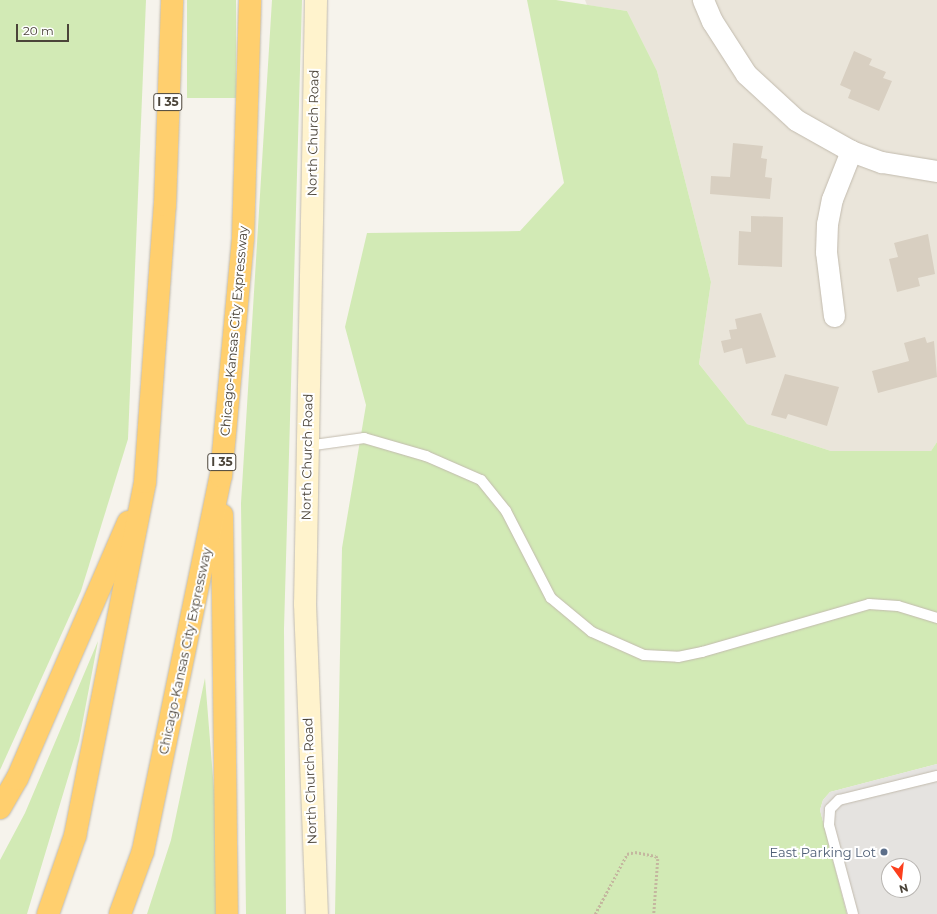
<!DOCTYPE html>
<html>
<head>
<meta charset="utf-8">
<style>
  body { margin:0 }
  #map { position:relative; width:937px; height:914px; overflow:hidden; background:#f6f3ec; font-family:Montserrat,sans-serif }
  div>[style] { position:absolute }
  .residential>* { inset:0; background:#eae5da }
  .green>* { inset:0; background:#d2eab5; transform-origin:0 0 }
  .parking>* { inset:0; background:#e5e3e0 }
  .building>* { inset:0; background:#d8cfc1 }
  .path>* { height:2.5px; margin-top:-1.25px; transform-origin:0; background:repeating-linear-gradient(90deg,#c4b79f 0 2px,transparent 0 4px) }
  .roads { filter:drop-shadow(0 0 1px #c2bbae) drop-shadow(0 0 1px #c2bbae) }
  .lane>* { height:10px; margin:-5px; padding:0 5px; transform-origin:5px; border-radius:5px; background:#fff }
  .street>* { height:21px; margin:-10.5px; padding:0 10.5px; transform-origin:10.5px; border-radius:10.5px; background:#fff }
  .secondary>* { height:22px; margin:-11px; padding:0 11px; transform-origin:11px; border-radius:11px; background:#fff3cd }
  .highway>* { height:22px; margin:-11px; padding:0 11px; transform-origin:11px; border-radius:11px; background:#ffcf6e }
  .dots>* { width:11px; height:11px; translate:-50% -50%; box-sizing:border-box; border:2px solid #fff; border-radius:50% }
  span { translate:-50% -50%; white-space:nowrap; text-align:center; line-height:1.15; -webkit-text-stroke:4px #fff; paint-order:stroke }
  .shield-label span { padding:1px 3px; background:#fff; border:1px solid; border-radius:3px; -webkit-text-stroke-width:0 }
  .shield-label { font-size:12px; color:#4b4439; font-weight:700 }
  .street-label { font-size:13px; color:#4b4439 }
  .service-label { font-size:13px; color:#4e5e75 }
  .right { translate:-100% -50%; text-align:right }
  .north { position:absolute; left:881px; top:858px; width:40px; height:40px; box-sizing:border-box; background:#fff; border:1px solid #b7b4b0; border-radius:50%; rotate:165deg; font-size:11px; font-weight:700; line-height:16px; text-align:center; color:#4b4439 }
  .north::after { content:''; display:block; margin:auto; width:14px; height:18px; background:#fc3f1d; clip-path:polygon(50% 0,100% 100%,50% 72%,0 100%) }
  .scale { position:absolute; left:16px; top:24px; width:53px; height:18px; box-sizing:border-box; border:2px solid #4b4439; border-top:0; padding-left:5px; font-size:12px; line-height:14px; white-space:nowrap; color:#4b4439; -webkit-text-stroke:3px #fff; paint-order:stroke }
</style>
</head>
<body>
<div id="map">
  <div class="residential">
    <i style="clip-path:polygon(585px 0,937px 0,937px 442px,931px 451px,831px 451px,747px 424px,699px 364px,711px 282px,657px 71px,627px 11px,587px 5px)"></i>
  </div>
  <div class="green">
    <i style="clip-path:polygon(0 0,146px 0,128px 439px,81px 591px,0 770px)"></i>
    <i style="left:187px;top:0;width:49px;height:98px"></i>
    <i style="clip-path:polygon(272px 0,302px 0,284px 629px,286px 914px,246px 914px,241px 503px)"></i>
    <i style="clip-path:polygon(527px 0,556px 0,627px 11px,657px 71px,711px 282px,699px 364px,747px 424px,831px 451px,931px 451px,937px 442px,937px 764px,830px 792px,823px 800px,820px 810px,847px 914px,335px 914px,342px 548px,366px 405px,345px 327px,367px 233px,520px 231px,564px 183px)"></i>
    <i style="clip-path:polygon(98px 641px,79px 741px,27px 914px,0 914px,0 860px,25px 813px)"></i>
    <i style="clip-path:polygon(205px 678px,216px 815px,218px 914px,147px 914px,171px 840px)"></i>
  </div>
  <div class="parking">
    <i style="clip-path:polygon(evenodd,937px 764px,937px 914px,847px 914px,820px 810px,823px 800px,830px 792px,937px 764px,889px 866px,913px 866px,913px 890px,889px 890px,889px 866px)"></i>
  </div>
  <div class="building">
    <i style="clip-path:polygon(854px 51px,872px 59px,869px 65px,886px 72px,883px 78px,892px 81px,879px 111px,848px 98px,851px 90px,840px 85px)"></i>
    <i style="clip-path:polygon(733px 143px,763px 146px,761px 158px,767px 159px,765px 177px,772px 178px,770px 199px,710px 194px,711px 176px,730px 177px)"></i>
    <i style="clip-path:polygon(751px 216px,783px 217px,782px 267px,738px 265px,739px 231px,751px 232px)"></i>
    <i style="clip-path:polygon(928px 234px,935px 274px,918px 278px,920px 286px,897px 292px,889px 259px,898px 257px,894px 243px)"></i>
    <i style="clip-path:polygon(761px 313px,776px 357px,746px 364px,742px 348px,724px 353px,721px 341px,731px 339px,729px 330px,737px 329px,735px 319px)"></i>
    <i style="clip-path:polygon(925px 337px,927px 343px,934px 341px,937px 377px,878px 393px,872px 371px,909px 361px,904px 343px)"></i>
    <i style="clip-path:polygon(785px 374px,839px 387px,827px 426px,788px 414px,786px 419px,771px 415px)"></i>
  </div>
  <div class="path">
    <i style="left:595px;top:914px;width:68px;rotate:-61.9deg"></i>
    <i style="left:627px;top:854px;width:8px;rotate:-14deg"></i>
    <i style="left:635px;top:852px;width:21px;rotate:11deg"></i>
    <i style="left:656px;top:856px;width:4px;rotate:56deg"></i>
    <i style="left:658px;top:859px;width:55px;rotate:94.2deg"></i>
  </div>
  <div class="roads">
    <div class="lane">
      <i style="left:307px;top:446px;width:58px;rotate:-8deg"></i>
      <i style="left:364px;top:438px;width:65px;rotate:16.2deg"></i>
      <i style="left:426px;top:456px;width:60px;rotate:23.6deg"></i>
      <i style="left:481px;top:480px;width:40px;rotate:51deg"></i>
      <i style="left:506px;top:511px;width:98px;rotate:62.7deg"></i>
      <i style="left:551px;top:598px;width:53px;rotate:39.7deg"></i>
      <i style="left:592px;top:632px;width:57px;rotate:23.9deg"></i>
      <i style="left:644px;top:655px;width:34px;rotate:3deg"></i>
      <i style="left:678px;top:657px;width:25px;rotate:-12deg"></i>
      <i style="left:702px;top:652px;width:174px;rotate:-16deg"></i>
      <i style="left:869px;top:604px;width:29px;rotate:4deg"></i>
      <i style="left:898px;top:606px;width:41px;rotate:17.1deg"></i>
      <i style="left:853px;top:914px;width:92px;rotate:-105.1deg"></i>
      <i style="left:829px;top:825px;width:16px;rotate:-86deg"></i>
      <i style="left:830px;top:809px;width:13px;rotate:-45deg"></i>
      <i style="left:839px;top:800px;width:101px;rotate:-13.8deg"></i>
    </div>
    <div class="street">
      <i style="left:703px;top:0;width:23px;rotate:67deg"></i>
      <i style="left:712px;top:21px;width:63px;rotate:57.3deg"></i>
      <i style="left:746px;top:74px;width:68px;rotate:42.6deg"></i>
      <i style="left:796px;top:120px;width:63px;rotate:29.4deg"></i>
      <i style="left:851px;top:151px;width:33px;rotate:20deg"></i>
      <i style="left:882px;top:162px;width:56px;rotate:9.3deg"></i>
      <i style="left:834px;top:316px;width:64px;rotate:-97.1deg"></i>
      <i style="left:826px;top:252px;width:28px;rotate:-88deg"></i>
      <i style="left:827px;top:224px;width:25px;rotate:-79deg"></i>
      <i style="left:832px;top:199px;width:52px;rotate:-68.4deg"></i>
    </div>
    <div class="secondary">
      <i style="left:316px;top:0;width:604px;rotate:91.04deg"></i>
      <i style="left:305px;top:604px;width:310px;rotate:87.8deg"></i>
    </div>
    <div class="highway">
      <i style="left:222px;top:515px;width:399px;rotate:89.3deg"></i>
      <i style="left:0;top:808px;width:34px;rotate:-60deg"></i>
      <i style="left:17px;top:779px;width:280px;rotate:-66.6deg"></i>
      <i style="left:48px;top:914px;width:83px;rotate:-70.9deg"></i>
      <i style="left:75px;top:836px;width:361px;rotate:-78.8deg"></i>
      <i style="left:145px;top:482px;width:278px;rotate:-85.9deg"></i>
      <i style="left:165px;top:205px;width:205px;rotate:-88deg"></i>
      <i style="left:120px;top:914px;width:67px;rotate:-69.9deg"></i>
      <i style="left:143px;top:851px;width:383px;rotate:-78.3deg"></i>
      <i style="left:221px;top:476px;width:239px;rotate:-84.7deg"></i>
      <i style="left:243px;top:238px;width:238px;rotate:-88.3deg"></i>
    </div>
  </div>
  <div class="dots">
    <i style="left:884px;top:852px;background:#5c6f8a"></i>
  </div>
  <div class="shield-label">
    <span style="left:168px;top:102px">I 35</span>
    <span style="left:222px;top:462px">I 35</span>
  </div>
  <div class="street-label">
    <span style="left:313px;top:133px;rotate:-89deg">North Church Road</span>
    <span style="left:234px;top:331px;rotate:-85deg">Chicago-Kansas City Expressway</span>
    <span style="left:307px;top:457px;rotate:-89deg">North Church Road</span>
    <span style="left:185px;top:651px;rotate:-78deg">Chicago-Kansas City Expressway</span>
    <span style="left:310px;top:781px;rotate:-92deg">North Church Road</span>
  </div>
  <div class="service-label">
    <span class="right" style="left:876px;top:852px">East Parking Lot</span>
  </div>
  <div class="north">N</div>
  <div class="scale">20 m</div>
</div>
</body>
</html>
